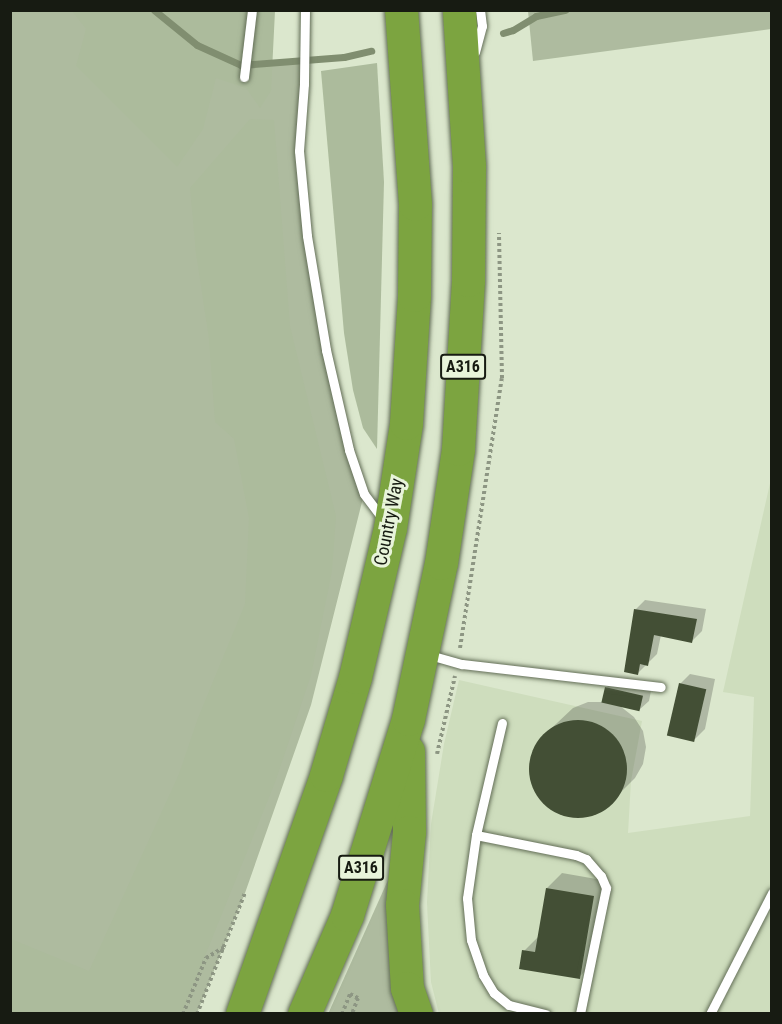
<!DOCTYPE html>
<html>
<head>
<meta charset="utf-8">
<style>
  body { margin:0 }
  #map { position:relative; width:782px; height:1024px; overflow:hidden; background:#dbe7cd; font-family:"Roboto Condensed",sans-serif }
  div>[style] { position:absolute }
  .built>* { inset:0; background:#ceddbd }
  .green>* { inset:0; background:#aebb9f }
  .forest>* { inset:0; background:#acbb9c }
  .shadow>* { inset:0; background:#0003 }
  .stream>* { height:7px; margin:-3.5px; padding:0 3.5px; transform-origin:3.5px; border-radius:3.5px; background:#808e70 }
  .building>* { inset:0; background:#434f35; transform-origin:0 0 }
  .round { border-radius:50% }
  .path>* { height:4px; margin-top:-2px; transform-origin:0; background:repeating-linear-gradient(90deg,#8d9683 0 3px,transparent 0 6px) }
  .roads { filter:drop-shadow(0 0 2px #636e57) drop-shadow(0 0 2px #636e57) }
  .lane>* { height:9px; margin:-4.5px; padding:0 4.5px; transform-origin:4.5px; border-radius:4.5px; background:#fff }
  .highway>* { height:33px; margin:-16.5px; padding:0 16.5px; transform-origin:16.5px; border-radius:16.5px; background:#7ca440 }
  span { translate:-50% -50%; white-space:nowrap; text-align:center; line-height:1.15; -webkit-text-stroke:6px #e8f4da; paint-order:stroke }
  .shield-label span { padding:2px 4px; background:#e8f4da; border:2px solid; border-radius:4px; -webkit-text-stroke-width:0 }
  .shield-label { font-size:16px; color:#171b12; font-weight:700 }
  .street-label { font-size:18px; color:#171b12 }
  .frame { position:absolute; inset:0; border:12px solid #171b12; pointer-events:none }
</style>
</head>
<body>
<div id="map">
  <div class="built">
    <i style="clip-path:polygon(771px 479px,771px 1013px,439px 1014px,431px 982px,427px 903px,431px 824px,444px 744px,459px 680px,642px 721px,631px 781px,628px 833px,750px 816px,754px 697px,723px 692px)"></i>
  </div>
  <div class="green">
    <i style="clip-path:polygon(10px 11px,249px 11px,241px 65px,304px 60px,299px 151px,326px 350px,364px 494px,311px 705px,245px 893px,197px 1013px,11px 1013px)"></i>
    <i style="clip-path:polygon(528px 11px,771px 11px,771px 29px,533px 61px)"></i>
    <i style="clip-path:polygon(388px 880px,404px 1013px,328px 1014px)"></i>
  </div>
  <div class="forest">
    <i style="clip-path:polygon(72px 11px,275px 11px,271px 91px,260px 108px,246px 88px,216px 78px,203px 129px,177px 167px,76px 66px,86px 29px)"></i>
    <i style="clip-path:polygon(377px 63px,384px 182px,377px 449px,363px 428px,353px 390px,344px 333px,321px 71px)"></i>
    <i style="clip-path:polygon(250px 119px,274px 120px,290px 326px,336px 516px,332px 571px,311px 675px,276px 780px,182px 1013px,11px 1013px,11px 939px,89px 971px,179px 774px,198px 718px,245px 604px,249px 518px,234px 439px,215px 422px,209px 339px,196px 253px,190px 188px)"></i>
  </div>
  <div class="shadow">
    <i style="clip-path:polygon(645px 600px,706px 609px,702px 631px,692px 641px,661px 635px,657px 654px,637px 674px,635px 610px)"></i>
    <i style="clip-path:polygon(690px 674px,715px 679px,705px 729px,695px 739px,680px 684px)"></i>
    <i style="clip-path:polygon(616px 678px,652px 686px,649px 701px,639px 710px,620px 706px,634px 717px,643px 731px,646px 747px,643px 764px,635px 778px,604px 809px,591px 815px,576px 817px,561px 814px,548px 807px,538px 796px,532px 782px,530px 767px,533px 752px,540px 739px,573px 708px,588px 702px,603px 702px,606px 688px)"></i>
    <i style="clip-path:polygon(562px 873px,608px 881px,594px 963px,579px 977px,524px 951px,539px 936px,547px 888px)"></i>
  </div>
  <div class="stream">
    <i style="left:154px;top:10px;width:55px;rotate:39.1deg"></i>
    <i style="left:197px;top:45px;width:48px;rotate:24.4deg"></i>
    <i style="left:241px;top:65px;width:103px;rotate:-4.4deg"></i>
    <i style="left:344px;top:57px;width:28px;rotate:-13deg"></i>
    <i style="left:503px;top:33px;width:10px;rotate:-17deg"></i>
    <i style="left:513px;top:30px;width:27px;rotate:-31deg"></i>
    <i style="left:536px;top:16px;width:30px;rotate:-12deg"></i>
  </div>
  <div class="building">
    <i style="clip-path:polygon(634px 609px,697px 619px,692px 643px,654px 635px,648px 666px,640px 664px,638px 675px,624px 672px)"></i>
    <i style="left:679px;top:683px;width:28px;height:54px;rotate:13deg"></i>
    <i style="left:605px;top:687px;width:39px;height:16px;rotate:13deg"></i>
    <i class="round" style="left:529px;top:720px;width:98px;height:98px"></i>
    <i style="clip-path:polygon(546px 888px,594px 896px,580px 979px,519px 969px,522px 950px,535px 952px)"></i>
  </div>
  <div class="path">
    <i style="left:460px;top:648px;width:273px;rotate:-81.2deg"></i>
    <i style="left:502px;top:378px;width:145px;rotate:-91.2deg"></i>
    <i style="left:437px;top:754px;width:80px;rotate:-77deg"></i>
    <i style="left:183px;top:1014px;width:61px;rotate:-67.7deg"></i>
    <i style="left:206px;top:958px;width:21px;rotate:-31deg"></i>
    <i style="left:197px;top:1014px;width:130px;rotate:-68.4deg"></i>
    <i style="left:208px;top:1014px;width:6px"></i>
    <i style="left:342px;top:1014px;width:22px;rotate:-68deg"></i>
    <i style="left:350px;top:994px;width:9px;rotate:27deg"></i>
    <i style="left:358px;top:998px;width:17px;rotate:111deg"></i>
  </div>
  <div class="roads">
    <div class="lane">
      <i style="left:305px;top:10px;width:74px;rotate:90.8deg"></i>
      <i style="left:304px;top:84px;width:67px;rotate:94.3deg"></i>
      <i style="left:299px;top:151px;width:85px;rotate:84.6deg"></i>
      <i style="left:307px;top:236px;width:116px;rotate:80.5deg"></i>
      <i style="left:326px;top:350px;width:103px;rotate:77deg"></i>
      <i style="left:349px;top:450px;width:46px;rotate:71.2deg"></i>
      <i style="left:364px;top:494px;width:31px;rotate:53deg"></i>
      <i style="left:475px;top:52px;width:27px;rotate:-75deg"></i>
      <i style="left:482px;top:26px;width:16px;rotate:-97deg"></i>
      <i style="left:244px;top:77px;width:67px;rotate:-83.2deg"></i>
      <i style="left:426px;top:654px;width:37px;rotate:16deg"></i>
      <i style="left:462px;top:664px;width:200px;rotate:6.6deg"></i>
      <i style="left:502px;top:723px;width:115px;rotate:103.1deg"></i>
      <i style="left:476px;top:835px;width:64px;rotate:98.1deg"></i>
      <i style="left:467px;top:898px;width:42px;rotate:84.6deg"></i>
      <i style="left:471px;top:940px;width:37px;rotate:71deg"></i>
      <i style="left:483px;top:975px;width:21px;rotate:59deg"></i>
      <i style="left:494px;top:993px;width:19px;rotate:39deg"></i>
      <i style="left:509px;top:1005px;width:38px;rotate:14deg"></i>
      <i style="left:476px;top:835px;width:102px;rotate:11.3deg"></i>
      <i style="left:576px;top:855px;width:11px;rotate:22deg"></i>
      <i style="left:586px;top:859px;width:23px;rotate:49deg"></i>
      <i style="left:601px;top:876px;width:13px;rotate:67deg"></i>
      <i style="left:606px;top:888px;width:129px;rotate:101.7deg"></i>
      <i style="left:710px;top:1014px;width:136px;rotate:-62.9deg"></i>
    </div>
    <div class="highway">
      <i style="left:408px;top:751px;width:81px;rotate:89.3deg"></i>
      <i style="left:409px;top:832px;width:73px;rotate:95.5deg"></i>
      <i style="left:402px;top:905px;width:83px;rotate:86.6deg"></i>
      <i style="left:407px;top:988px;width:28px;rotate:71deg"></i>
      <i style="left:242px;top:1014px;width:253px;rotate:-70.6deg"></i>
      <i style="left:326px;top:775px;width:102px;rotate:-73.5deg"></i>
      <i style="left:355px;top:677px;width:153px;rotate:-76.8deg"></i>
      <i style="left:390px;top:528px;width:106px;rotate:-81.3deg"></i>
      <i style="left:406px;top:423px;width:128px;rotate:-86.4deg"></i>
      <i style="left:414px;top:295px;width:91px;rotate:-89.4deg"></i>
      <i style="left:415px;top:204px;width:195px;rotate:-94.1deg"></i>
      <i style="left:304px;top:1014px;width:108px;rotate:-66.5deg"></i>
      <i style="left:347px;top:915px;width:205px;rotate:-72.7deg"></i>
      <i style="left:408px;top:719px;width:159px;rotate:-78.1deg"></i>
      <i style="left:441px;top:563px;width:115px;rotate:-81.5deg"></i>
      <i style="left:458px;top:449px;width:169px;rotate:-86.6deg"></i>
      <i style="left:468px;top:280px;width:114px;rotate:-89.5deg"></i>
      <i style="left:469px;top:166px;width:156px;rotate:-93.7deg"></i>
    </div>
  </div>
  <div class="shield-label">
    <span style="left:463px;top:367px">A316</span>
    <span style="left:361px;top:868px">A316</span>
  </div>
  <div class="street-label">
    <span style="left:389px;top:522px;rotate:-79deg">Country Way</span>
  </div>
  <div class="frame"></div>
</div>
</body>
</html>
